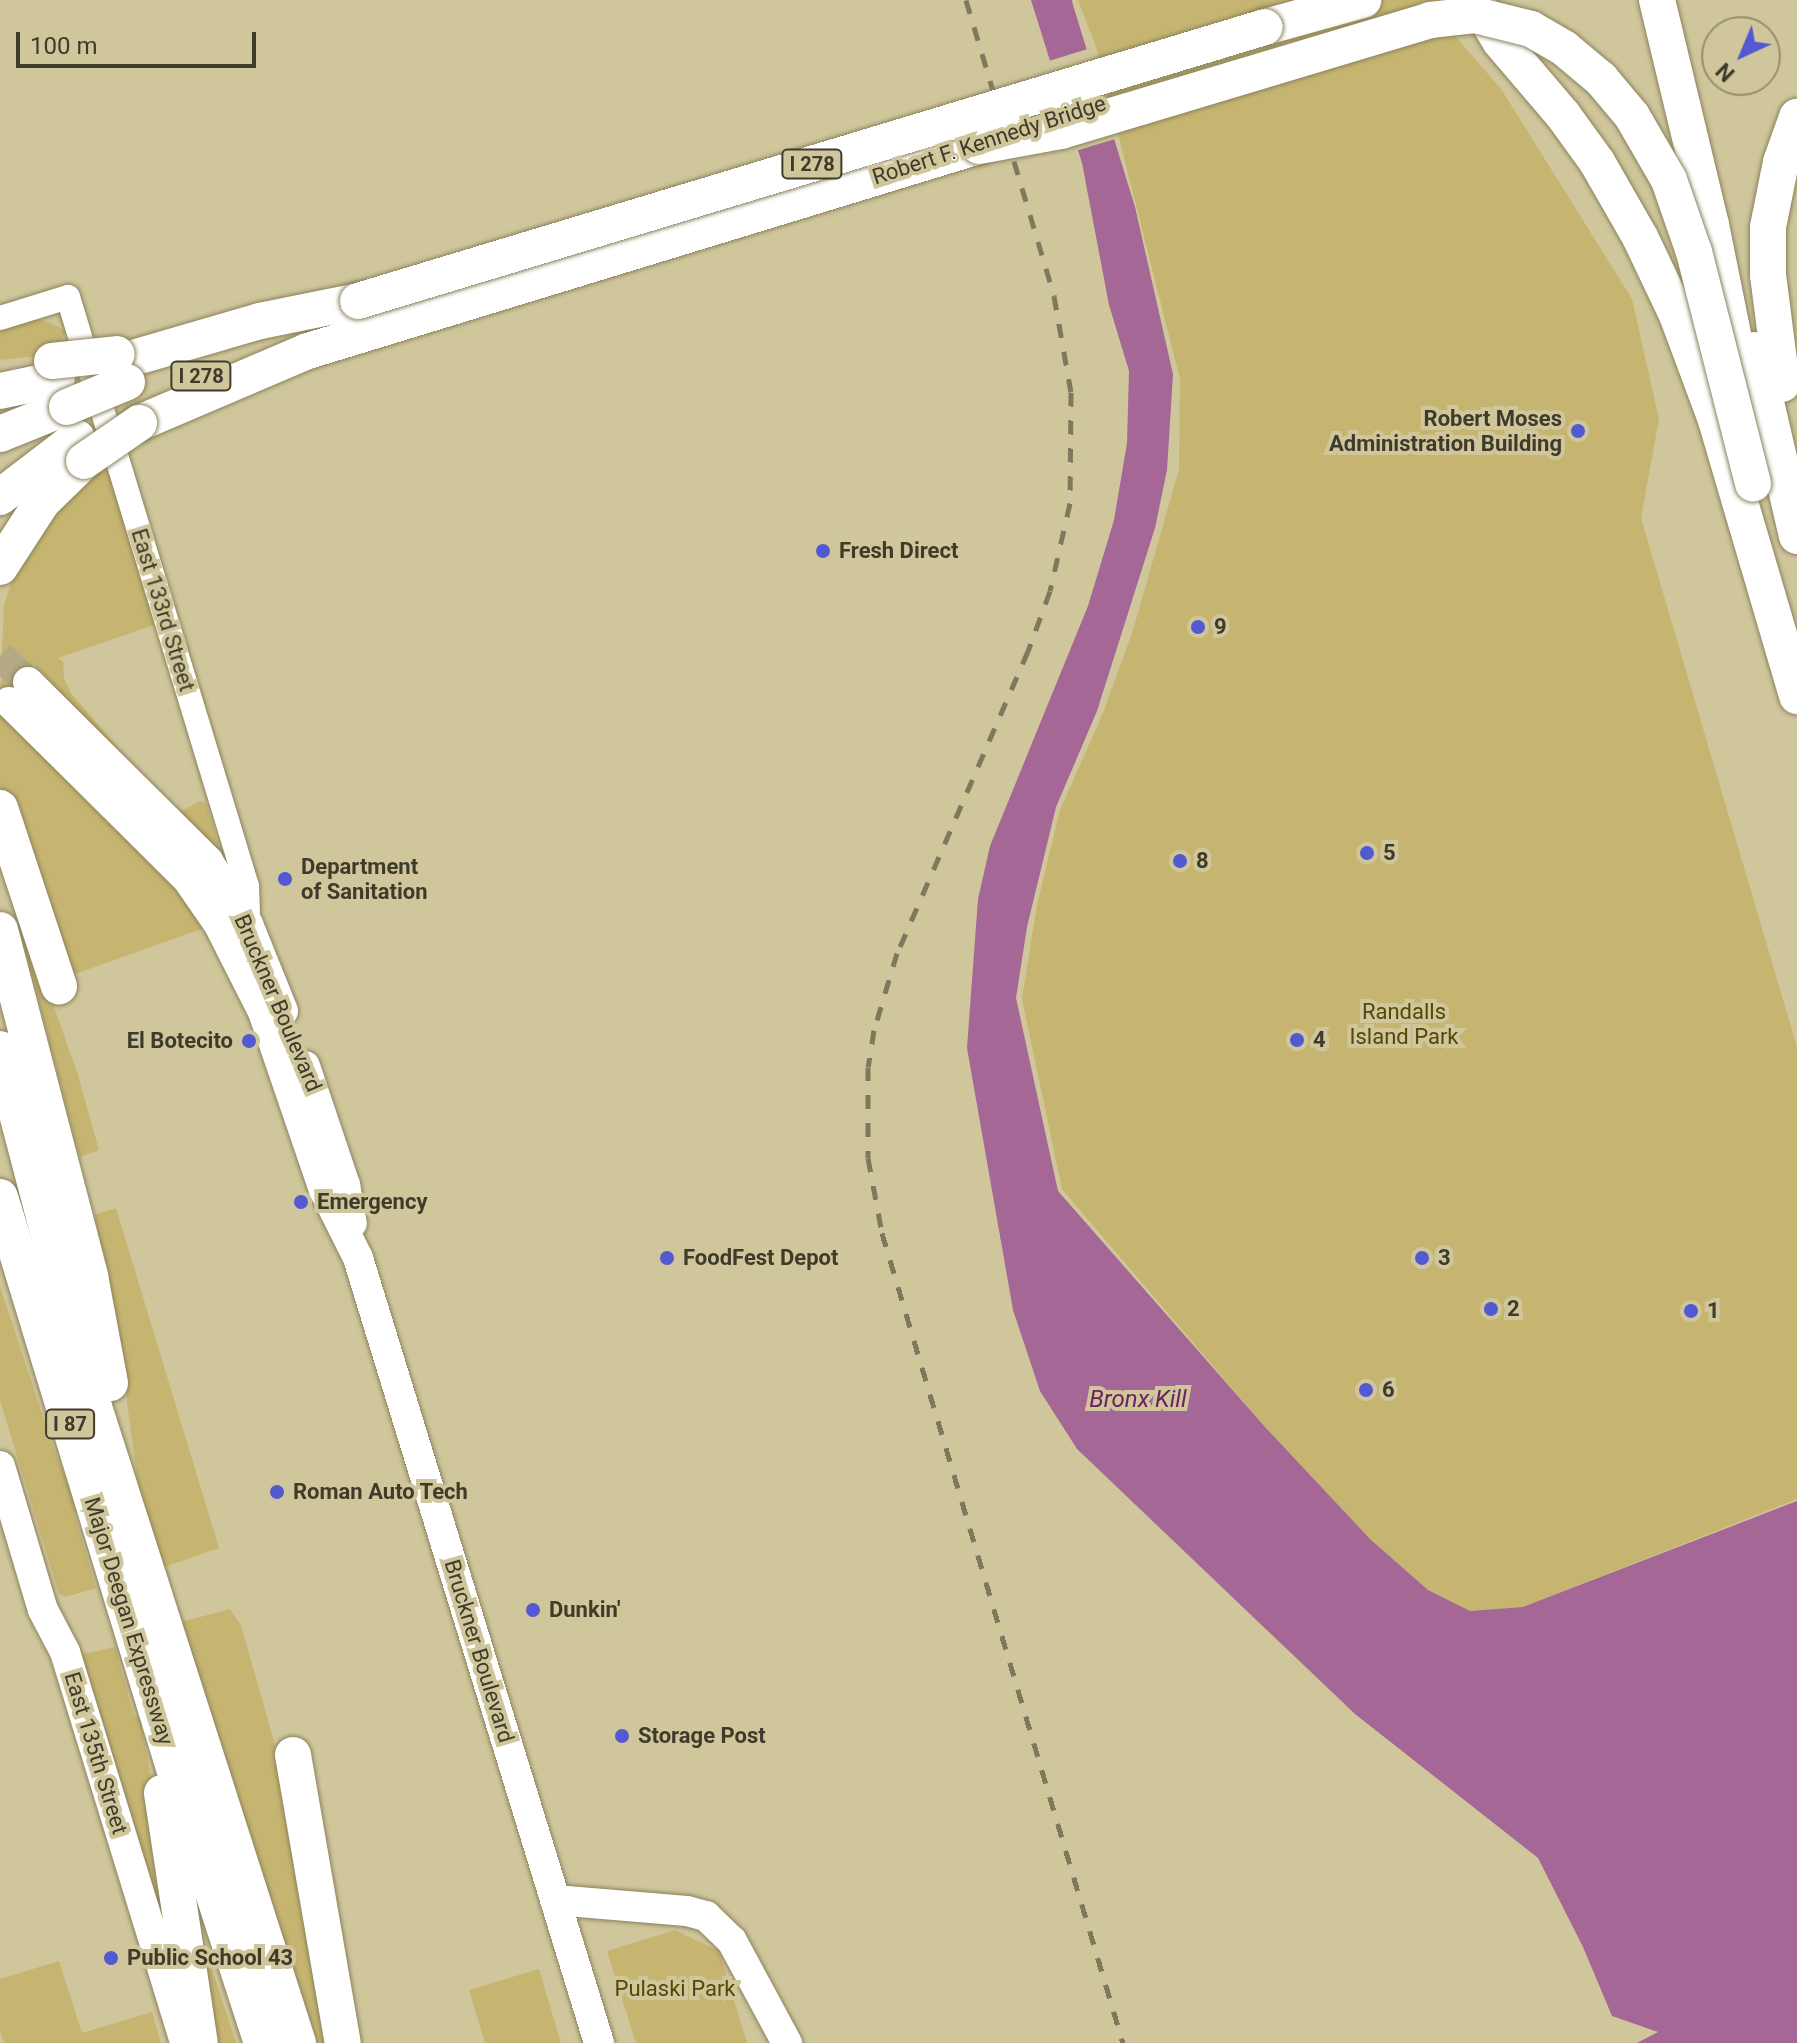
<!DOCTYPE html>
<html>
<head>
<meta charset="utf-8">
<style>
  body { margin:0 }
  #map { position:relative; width:1797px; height:2043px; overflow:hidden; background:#d0c69c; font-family:Roboto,sans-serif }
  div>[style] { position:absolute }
  .green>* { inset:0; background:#c6b571 }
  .water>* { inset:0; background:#a46796 }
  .pier>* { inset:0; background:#d0c69c; transform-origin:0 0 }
  .major-tunnel>* { height:30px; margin-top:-15px; transform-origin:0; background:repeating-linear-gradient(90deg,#b3aa85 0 30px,transparent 0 45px) }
  .roads { filter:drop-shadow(0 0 2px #8c825b) drop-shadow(0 0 2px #8c825b) }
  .minor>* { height:24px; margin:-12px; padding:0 12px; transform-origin:12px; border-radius:12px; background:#fff }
  .major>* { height:30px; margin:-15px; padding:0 15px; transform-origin:15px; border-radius:15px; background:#fff }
  .highway>* { height:36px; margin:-18px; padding:0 18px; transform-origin:18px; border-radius:18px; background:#fff }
  .rail>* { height:5px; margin-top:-2.5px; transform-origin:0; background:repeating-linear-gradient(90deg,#7f785c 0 14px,transparent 0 28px) }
  .bridges { filter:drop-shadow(0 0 2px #8c825b) drop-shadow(0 0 2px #8c825b) }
  .highway-bridge>* { height:36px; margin:-18px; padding:0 18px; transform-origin:18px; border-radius:18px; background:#fff }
  .dots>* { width:22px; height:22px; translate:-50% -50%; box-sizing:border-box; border:4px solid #d0c69c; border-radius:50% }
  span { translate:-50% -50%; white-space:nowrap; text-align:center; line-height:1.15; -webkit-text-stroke:8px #d0c69c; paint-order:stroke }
  .shield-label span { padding:2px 6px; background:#d0c69c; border:2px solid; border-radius:6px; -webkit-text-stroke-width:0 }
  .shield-label { font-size:20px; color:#3f3b2a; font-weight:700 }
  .street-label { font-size:22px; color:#3f3b2a }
  .poi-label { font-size:22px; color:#3f3b2a; font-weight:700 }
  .right { translate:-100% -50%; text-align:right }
  .left { translate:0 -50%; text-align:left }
  .park-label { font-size:22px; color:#554707 }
  .water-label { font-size:24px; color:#6d215f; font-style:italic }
  .north { position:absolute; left:1701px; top:16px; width:80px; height:80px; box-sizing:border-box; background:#d0c69c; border:2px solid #968e6e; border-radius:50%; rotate:224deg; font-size:22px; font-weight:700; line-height:32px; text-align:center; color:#3f3b2a }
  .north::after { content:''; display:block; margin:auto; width:28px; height:36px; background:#5359d0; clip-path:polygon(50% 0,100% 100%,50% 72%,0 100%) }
  .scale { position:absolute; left:16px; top:32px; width:240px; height:36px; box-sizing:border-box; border:4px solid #3f3b2a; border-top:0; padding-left:10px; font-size:24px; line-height:28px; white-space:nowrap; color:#3f3b2a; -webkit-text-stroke:6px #d0c69c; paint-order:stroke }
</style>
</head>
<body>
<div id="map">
  <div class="green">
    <i style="clip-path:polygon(1078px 0,1443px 0,1443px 22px,1501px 89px,1632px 299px,1659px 419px,1641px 518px,1797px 1047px,1797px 1499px,1523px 1607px,1470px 1611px,1428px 1590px,1370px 1539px,1265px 1427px,1062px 1189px,1022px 999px,1037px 905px,1060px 810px,1103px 713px,1133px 630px,1179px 469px,1180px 379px,1096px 47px)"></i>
    <i style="clip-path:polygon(36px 319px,52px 323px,67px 333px,62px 336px,68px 353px,0 360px,0 330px)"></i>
    <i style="clip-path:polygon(108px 460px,157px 624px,58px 658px,63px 661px,64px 679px,71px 693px,142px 777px,34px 664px,0 698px,4px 604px,21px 556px,47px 516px)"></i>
    <i style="clip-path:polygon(0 710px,161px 865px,204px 928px,64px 978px,0 788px)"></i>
    <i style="clip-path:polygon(200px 801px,206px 804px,221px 852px,180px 812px)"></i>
    <i style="clip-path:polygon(0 854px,77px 1072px,99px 1150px,80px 1157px)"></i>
    <i style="clip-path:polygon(116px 1208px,219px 1548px,164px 1567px,140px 1500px,117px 1327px,95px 1215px)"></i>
    <i style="clip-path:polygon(0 1286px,53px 1447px,79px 1511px,74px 1513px,96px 1588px,66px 1597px,59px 1594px,0 1400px)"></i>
    <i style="clip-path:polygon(230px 1609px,241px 1625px,278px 1756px,332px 2043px,318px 2043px,181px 1622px)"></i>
    <i style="clip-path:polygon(115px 1647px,134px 1716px,140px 1718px,153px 1789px,178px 1987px,79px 1655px)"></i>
    <i style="clip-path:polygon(194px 1914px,236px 2043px,206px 2043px)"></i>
    <i style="clip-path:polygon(675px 1930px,719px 1951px,747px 2043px,636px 2043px,607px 1951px)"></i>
    <i style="clip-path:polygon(59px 1961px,82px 2033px,152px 2012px,161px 2043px,4px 2043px,0 2031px,0 1979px)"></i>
    <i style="clip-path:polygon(539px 1969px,561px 2043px,485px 2043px,469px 1990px)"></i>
  </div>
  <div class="water">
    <i style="clip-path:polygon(1031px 0,1072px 0,1073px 5px,1135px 207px,1173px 374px,1167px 470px,1155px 528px,1097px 711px,1056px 807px,1027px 927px,1016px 998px,1058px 1191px,1265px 1427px,1370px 1539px,1428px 1590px,1470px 1611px,1523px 1607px,1797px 1501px,1797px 2043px,1637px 2043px,1658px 2032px,1612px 2016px,1583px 1947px,1538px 1858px,1355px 1714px,1077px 1449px,1040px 1391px,1013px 1310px,967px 1048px,978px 899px,990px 846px,1088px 606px,1114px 520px,1127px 443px,1129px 371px,1109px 305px,1082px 163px)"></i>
  </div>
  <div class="pier">
    <i style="left:1091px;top:48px;width:94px;height:46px;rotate:73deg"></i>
  </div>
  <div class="major-tunnel">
    <i style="left:0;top:656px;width:38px;rotate:43deg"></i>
  </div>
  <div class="roads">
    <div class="minor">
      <i style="left:0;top:318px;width:71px;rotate:-17.2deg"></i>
      <i style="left:68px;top:297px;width:616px;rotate:73.1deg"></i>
      <i style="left:247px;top:886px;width:38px;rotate:88deg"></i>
    </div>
    <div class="major">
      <i style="left:28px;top:682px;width:254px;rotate:44.8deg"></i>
      <i style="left:208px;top:861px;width:75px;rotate:57.6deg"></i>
      <i style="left:248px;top:924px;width:94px;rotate:68.1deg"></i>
      <i style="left:9px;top:702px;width:252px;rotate:44.8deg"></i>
      <i style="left:188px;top:880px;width:55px;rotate:55.4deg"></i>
      <i style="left:219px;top:925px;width:97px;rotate:63.2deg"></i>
      <i style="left:263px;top:1012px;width:188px;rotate:71.1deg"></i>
      <i style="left:324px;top:1190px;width:76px;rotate:63.4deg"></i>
      <i style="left:358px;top:1258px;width:821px;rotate:72.93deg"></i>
      <i style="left:305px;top:1066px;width:126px;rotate:71.4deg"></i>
      <i style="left:345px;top:1185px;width:39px;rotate:80deg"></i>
      <i style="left:0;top:1466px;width:150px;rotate:73.4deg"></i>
      <i style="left:43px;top:1610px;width:47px;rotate:62.4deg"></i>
      <i style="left:65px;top:1652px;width:409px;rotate:72.9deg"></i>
      <i style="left:555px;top:1900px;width:132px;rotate:4.8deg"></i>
      <i style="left:687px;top:1911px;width:20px;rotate:15deg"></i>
      <i style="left:706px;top:1916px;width:36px;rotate:44deg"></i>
      <i style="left:732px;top:1941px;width:116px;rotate:61.7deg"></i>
    </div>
    <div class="highway">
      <i style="left:1475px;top:0;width:48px;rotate:58.6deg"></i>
      <i style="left:1500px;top:41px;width:97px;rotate:49.6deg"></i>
      <i style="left:1563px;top:115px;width:58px;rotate:54.1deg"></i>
      <i style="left:1597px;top:162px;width:86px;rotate:60.2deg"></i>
      <i style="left:1640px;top:237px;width:86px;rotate:64.6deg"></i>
      <i style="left:1677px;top:315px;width:109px;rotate:69.6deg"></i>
      <i style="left:1715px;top:417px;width:291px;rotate:73.6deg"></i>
      <i style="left:1657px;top:0;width:231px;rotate:76.5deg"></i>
      <i style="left:1711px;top:225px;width:161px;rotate:78.6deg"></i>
      <i style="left:1265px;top:27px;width:102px;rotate:-15.4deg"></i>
      <i style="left:1754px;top:350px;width:191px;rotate:77deg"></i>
      <i style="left:119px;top:362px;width:147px;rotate:-16.2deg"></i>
      <i style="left:260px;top:321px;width:100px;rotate:-11.5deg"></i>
      <i style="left:1782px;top:384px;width:110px;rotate:-97.3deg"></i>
      <i style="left:1768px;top:275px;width:48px;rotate:-90deg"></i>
      <i style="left:1768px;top:227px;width:66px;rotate:-78.7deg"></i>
      <i style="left:1781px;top:162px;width:48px;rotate:-70.4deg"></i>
      <i style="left:0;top:391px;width:58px;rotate:-11.9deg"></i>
      <i style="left:139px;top:423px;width:184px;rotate:-23.1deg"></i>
      <i style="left:308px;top:351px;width:702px;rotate:-16.99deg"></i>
      <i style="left:0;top:434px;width:72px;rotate:-21.9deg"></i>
      <i style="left:0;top:497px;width:97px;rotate:-37.5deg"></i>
      <i style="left:0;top:567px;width:77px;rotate:-57.1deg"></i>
      <i style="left:42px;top:502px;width:59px;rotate:-44.3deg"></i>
      <i style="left:0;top:808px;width:188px;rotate:71.7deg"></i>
      <i style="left:0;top:930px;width:358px;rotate:75.4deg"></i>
      <i style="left:90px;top:1276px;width:109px;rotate:79.4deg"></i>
      <i style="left:0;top:1049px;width:370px;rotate:75.3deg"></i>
      <i style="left:94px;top:1407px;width:668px;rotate:72.22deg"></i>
      <i style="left:0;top:1197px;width:666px;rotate:73.06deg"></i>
      <i style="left:194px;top:1834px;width:220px;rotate:72deg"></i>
      <i style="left:293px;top:1755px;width:292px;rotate:80.2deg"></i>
      <i style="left:162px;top:1793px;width:253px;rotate:81.4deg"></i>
    </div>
  </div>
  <div class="rail">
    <i style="left:966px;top:0;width:309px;rotate:73.4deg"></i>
    <i style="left:1054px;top:296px;width:97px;rotate:80deg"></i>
    <i style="left:1071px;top:392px;width:111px;rotate:90.5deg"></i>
    <i style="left:1070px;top:503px;width:90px;rotate:102.8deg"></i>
    <i style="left:1050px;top:591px;width:64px;rotate:110.1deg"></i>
    <i style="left:1028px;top:651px;width:329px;rotate:113.4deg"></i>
    <i style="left:897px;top:953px;width:80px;rotate:106.6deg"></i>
    <i style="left:874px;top:1030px;width:37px;rotate:99deg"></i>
    <i style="left:868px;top:1067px;width:91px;rotate:90deg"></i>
    <i style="left:868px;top:1158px;width:76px;rotate:79.4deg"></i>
    <i style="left:882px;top:1233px;width:845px;rotate:73.43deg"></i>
  </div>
  <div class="bridges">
    <div class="highway-bridge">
      <i style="left:979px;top:146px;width:83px;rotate:-10.4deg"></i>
      <i style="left:1061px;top:131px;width:385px;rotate:-16.7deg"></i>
      <i style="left:1430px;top:20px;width:45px;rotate:-6.3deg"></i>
      <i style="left:1475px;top:15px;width:58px;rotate:14deg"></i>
      <i style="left:1531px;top:29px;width:39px;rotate:30deg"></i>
      <i style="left:1565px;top:49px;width:47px;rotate:39.8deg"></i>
      <i style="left:1601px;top:79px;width:48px;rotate:50deg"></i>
      <i style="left:1632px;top:116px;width:74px;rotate:60deg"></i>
      <i style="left:1669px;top:180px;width:76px;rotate:70.9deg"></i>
      <i style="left:1694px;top:252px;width:239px;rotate:75.7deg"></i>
      <i style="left:358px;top:301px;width:947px;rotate:-16.81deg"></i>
      <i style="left:52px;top:361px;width:65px;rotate:-6.1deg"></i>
      <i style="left:67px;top:407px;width:65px;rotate:-22.6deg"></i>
      <i style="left:84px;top:461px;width:67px;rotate:-34.6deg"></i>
    </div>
  </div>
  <div class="dots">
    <i style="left:1578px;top:431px;background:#5359d0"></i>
    <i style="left:823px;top:551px;background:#5359d0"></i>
    <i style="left:1198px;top:627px;background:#5359d0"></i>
    <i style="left:1367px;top:853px;background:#5359d0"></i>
    <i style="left:1180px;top:861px;background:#5359d0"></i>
    <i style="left:285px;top:879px;background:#5359d0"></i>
    <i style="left:1297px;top:1040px;background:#5359d0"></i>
    <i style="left:249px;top:1041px;background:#5359d0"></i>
    <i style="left:301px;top:1202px;background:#5359d0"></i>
    <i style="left:667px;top:1258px;background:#5359d0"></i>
    <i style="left:1422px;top:1258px;background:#5359d0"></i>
    <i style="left:1491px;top:1309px;background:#5359d0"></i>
    <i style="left:1691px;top:1311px;background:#5359d0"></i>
    <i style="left:1366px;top:1390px;background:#5359d0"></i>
    <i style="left:277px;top:1492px;background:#5359d0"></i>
    <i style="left:533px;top:1610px;background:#5359d0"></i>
    <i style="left:622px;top:1736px;background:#5359d0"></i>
    <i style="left:111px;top:1958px;background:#5359d0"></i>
  </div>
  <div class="shield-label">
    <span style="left:812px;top:164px">I 278</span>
    <span style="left:201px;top:376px">I 278</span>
    <span style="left:70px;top:1424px">I 87</span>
  </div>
  <div class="street-label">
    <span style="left:989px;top:140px;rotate:-18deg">Robert F. Kennedy Bridge</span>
    <span style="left:163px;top:610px;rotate:73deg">East 133rd Street</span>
    <span style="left:278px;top:1003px;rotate:67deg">Bruckner Boulevard</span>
    <span style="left:129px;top:1621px;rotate:73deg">Major Deegan Expressway</span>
    <span style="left:479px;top:1651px;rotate:73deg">Bruckner Boulevard</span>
    <span style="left:96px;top:1753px;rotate:73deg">East 135th Street</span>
  </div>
  <div class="poi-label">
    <span class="right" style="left:1562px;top:431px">Robert Moses<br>Administration Building</span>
    <span class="left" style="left:839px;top:551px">Fresh Direct</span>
    <span class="left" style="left:1214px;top:627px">9</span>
    <span class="left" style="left:1383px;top:853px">5</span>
    <span class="left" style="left:1196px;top:861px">8</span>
    <span class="left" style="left:301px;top:879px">Department<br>of Sanitation</span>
    <span class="left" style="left:1313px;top:1040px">4</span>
    <span class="right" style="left:233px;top:1041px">El Botecito</span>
    <span class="left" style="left:317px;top:1202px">Emergency</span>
    <span class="left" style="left:683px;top:1258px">FoodFest Depot</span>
    <span class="left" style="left:1438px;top:1258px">3</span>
    <span class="left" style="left:1507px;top:1309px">2</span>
    <span class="left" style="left:1707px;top:1311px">1</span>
    <span class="left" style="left:1382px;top:1390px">6</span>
    <span class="left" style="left:293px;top:1492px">Roman Auto Tech</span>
    <span class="left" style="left:549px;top:1610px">Dunkin'</span>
    <span class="left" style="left:638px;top:1736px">Storage Post</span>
    <span class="left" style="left:127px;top:1958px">Public School 43</span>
  </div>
  <div class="park-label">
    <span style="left:1404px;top:1024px">Randalls<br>Island Park</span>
    <span style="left:675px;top:1989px">Pulaski Park</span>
  </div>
  <div class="water-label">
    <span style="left:1138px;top:1400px">Bronx Kill</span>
  </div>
  <div class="north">N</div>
  <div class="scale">100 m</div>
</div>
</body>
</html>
